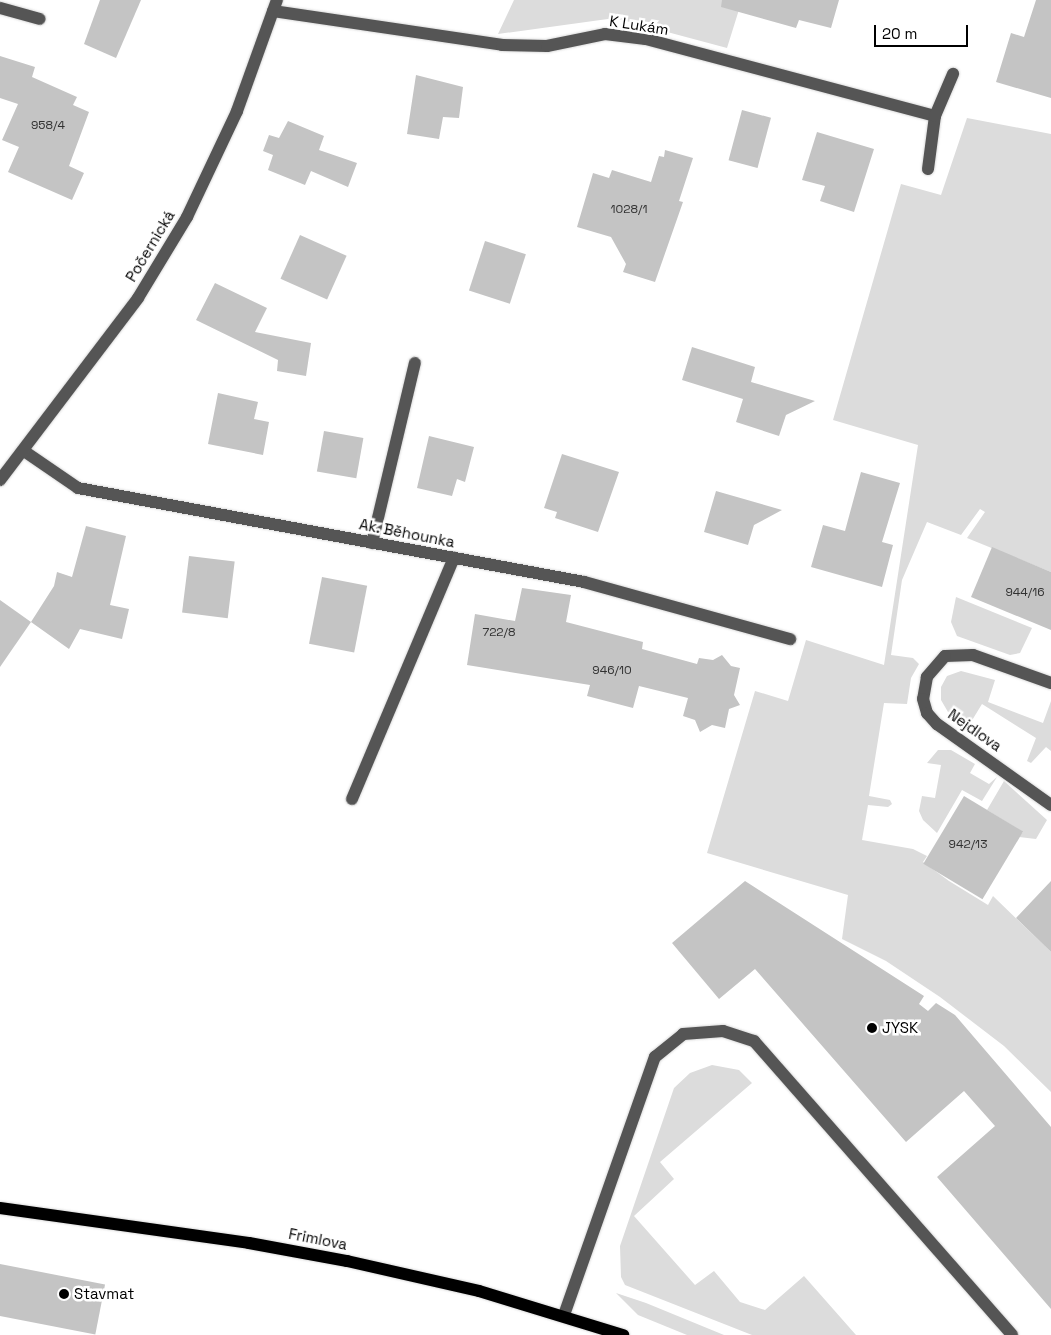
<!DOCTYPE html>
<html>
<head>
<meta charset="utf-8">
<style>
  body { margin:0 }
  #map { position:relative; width:1051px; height:1335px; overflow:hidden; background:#fff; font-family:"Space Grotesk",sans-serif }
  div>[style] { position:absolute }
  .green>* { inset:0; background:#dcdcdc }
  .building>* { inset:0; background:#c4c4c4; transform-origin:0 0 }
  .roads { filter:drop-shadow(0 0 1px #dbdbdb) drop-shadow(0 0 1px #dbdbdb) }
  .minor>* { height:12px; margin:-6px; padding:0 6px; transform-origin:6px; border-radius:6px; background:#555 }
  .major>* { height:12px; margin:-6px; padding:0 6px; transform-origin:6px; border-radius:6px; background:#000 }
  .dots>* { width:14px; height:14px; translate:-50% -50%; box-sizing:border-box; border:2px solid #fff; border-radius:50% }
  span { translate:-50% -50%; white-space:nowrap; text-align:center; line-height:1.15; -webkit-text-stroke:5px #fff; paint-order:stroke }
  .number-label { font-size:12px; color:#313131 }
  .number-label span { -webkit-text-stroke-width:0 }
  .street-label { font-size:15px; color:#000 }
  .poi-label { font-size:15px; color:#000 }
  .left { translate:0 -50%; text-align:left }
  .scale { position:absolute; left:874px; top:25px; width:94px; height:22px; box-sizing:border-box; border:2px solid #000; border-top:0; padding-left:6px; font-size:15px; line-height:18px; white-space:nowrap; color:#000; -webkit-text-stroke:4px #fff; paint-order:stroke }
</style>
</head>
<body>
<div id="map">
  <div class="green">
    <i style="clip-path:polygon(514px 0,742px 0,727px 48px,615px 18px,498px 34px)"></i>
    <i style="clip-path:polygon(967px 118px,1051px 134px,1051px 572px,967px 538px,985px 512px,980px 509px,961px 535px,927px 522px,902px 580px,891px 655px,913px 658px,919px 664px,911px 678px,907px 704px,884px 703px,869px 796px,890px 800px,892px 804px,888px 807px,868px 805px,862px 840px,913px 849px,927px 856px,923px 862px,949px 881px,988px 905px,993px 896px,1051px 952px,1051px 1092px,1004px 1046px,940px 997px,886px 961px,842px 939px,848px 895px,707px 853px,755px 691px,788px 701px,806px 640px,884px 665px,918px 445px,833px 420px,901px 184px,941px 195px)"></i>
    <i style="clip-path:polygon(956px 597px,1032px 628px,1020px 653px,1010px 655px,957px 636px,951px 622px)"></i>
    <i style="clip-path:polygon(961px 671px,995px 680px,988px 702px,1043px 723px,1051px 701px,1051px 751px,1046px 747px,1031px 763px,1027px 761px,1036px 738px,982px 704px,971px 722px,948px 712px,941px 700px,941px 687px,947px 676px)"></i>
    <i style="clip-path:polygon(938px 750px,951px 750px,975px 764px,970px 773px,989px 784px,997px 777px,982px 801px,962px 790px,937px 833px,923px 820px,919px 811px,922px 796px,935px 798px,941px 765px,927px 763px)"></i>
    <i style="clip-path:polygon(1004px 781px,1047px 820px,1036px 839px,1019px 837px,1023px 832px,987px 810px)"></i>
    <i style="clip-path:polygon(712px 1065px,739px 1070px,752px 1083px,660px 1162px,674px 1179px,634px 1216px,695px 1285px,714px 1271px,740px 1302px,765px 1310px,804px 1276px,856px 1335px,752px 1335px,625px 1285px,621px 1277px,620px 1246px,674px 1088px,690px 1073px)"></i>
    <i style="clip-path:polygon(616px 1293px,646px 1303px,724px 1335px,687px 1335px,638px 1315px)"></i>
  </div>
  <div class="building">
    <i style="clip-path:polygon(100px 0,141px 0,116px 58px,84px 44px)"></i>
    <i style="clip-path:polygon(722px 0,839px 0,831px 28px,799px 20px,796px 28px,721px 7px)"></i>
    <i style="clip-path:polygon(1036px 0,1051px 0,1051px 98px,996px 82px,1011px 33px,1024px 37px)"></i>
    <i style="clip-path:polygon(0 56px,35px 67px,32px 77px,77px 97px,73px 105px,89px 112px,69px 166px,84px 173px,72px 200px,8px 172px,19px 147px,2px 140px,18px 104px,0 98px)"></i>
    <i style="clip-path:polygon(416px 75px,463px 87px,459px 118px,443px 117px,439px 139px,407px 134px)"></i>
    <i style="left:742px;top:110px;width:30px;height:52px;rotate:15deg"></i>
    <i style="clip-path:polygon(288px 121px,324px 136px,319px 150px,357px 163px,348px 187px,311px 171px,305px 185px,268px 170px,273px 155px,263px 151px,269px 135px,279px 138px)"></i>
    <i style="clip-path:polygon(817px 132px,874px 149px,854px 212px,820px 201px,825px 186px,802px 180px)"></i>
    <i style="clip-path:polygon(665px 150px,693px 158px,679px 201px,683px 202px,655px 282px,623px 272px,626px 264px,611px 237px,577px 227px,593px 173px,609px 178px,612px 170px,651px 182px,659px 156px,664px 157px)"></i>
    <i style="left:300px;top:235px;width:51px;height:48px;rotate:24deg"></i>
    <i style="left:485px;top:241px;width:43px;height:52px;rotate:18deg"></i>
    <i style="clip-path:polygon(215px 283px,267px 308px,255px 332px,311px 343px,306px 376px,277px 371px,278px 360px,196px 320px)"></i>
    <i style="clip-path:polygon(692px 347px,755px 367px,751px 382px,815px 401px,786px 415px,779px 436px,736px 422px,743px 399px,682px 380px)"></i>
    <i style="clip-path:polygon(218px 393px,258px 402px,254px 419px,269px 422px,263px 455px,208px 444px)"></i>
    <i style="left:324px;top:431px;width:40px;height:41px;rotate:10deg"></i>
    <i style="clip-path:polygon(429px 436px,474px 447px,465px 482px,457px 479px,452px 496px,417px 488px)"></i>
    <i style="clip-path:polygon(562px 454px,619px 472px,598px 532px,555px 518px,557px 512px,544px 508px)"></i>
    <i style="clip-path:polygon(861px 472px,900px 483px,882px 542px,893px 545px,882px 587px,811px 567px,823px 525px,845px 531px)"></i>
    <i style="clip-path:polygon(716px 491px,782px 510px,754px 525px,748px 545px,704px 532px)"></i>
    <i style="clip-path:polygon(86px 526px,126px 536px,110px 605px,129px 609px,122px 639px,80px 629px,69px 649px,31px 622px,54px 586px,57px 572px,72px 577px)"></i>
    <i style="clip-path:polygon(992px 547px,1051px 572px,1051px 630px,971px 597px)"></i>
    <i style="left:189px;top:556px;width:46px;height:57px;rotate:7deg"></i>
    <i style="left:322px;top:577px;width:46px;height:68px;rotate:11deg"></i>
    <i style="clip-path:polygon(522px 588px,571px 595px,566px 622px,643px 642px,642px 649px,697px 664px,699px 658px,713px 660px,722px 655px,731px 666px,740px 668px,734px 695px,740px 705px,729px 709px,725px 728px,712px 725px,700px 732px,695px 720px,683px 716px,688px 698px,639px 686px,633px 708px,587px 696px,590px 685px,467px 665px,475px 614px,515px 621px)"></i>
    <i style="clip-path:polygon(0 600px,31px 622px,0 667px)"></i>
    <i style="left:964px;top:796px;width:69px;height:79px;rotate:31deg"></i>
    <i style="clip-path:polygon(745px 881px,924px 996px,919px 1004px,928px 1011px,936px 1003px,955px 1015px,1051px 1127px,1051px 1309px,937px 1177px,995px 1126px,964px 1091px,906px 1142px,755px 969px,719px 999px,672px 943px)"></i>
    <i style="clip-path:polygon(1051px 881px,1051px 952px,1016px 918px)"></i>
    <i style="left:0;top:1264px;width:107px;height:51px;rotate:11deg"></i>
  </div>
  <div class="roads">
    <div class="minor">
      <i style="left:0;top:8px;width:41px;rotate:15.4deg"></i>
      <i style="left:273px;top:11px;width:232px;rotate:8.4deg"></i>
      <i style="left:502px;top:45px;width:45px;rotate:1.3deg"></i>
      <i style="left:547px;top:46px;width:59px;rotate:-11.7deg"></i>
      <i style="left:605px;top:34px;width:41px;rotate:7deg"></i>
      <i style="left:646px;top:39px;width:299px;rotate:14.9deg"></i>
      <i style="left:928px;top:169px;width:53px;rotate:-82.5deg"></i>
      <i style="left:935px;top:116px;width:46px;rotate:-66.8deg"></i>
      <i style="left:24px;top:451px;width:65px;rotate:34.4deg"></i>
      <i style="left:78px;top:488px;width:515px;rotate:10.52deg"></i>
      <i style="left:584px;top:582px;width:214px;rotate:15.5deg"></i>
      <i style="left:0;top:480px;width:228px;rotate:-52.8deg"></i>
      <i style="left:138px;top:298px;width:95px;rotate:-58.8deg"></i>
      <i style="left:187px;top:217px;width:117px;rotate:-64.7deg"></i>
      <i style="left:237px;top:111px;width:118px;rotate:-70.2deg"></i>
      <i style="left:372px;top:543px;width:185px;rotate:-76.6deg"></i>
      <i style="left:1051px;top:683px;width:83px;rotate:-160.3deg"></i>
      <i style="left:973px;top:655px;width:28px;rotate:178deg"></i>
      <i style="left:945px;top:656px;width:28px;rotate:131deg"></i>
      <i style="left:927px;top:677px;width:22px;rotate:100deg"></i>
      <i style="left:923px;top:699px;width:15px;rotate:74deg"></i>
      <i style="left:927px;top:713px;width:15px;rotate:48deg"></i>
      <i style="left:937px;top:724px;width:140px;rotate:35.4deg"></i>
      <i style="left:352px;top:799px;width:262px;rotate:-67.1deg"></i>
      <i style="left:564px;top:1315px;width:274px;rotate:-70.6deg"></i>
      <i style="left:655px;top:1057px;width:36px;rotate:-39deg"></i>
      <i style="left:683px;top:1034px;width:40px;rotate:-4.3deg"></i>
      <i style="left:723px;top:1031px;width:33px;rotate:18deg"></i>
      <i style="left:754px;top:1041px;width:391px;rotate:48.7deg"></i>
    </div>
    <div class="major">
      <i style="left:0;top:1208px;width:251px;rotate:8deg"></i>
      <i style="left:249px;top:1243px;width:100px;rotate:10.4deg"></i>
      <i style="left:347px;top:1261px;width:135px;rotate:12.8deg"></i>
      <i style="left:479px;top:1291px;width:151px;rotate:17deg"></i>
    </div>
  </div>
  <div class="dots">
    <i style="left:872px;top:1028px;background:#000"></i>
    <i style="left:64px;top:1294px;background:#000"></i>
  </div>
  <div class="number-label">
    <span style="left:48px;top:126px">958/4</span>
    <span style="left:629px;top:210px">1028/1</span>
    <span style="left:1025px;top:593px">944/16</span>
    <span style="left:499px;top:633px">722/8</span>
    <span style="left:612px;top:671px">946/10</span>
    <span style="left:968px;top:845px">942/13</span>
  </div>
  <div class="street-label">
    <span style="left:639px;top:25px;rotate:9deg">K Lukám</span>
    <span style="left:150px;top:246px;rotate:-59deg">Počernická</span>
    <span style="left:407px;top:533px;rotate:11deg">Ak. Běhounka</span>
    <span style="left:975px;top:730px;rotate:35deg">Nejdlova</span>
    <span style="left:318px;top:1239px;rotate:11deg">Frimlova</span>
  </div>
  <div class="poi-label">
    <span class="left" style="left:882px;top:1028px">JYSK</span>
    <span class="left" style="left:74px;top:1294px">Stavmat</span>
  </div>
  <div class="scale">20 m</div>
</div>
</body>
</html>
